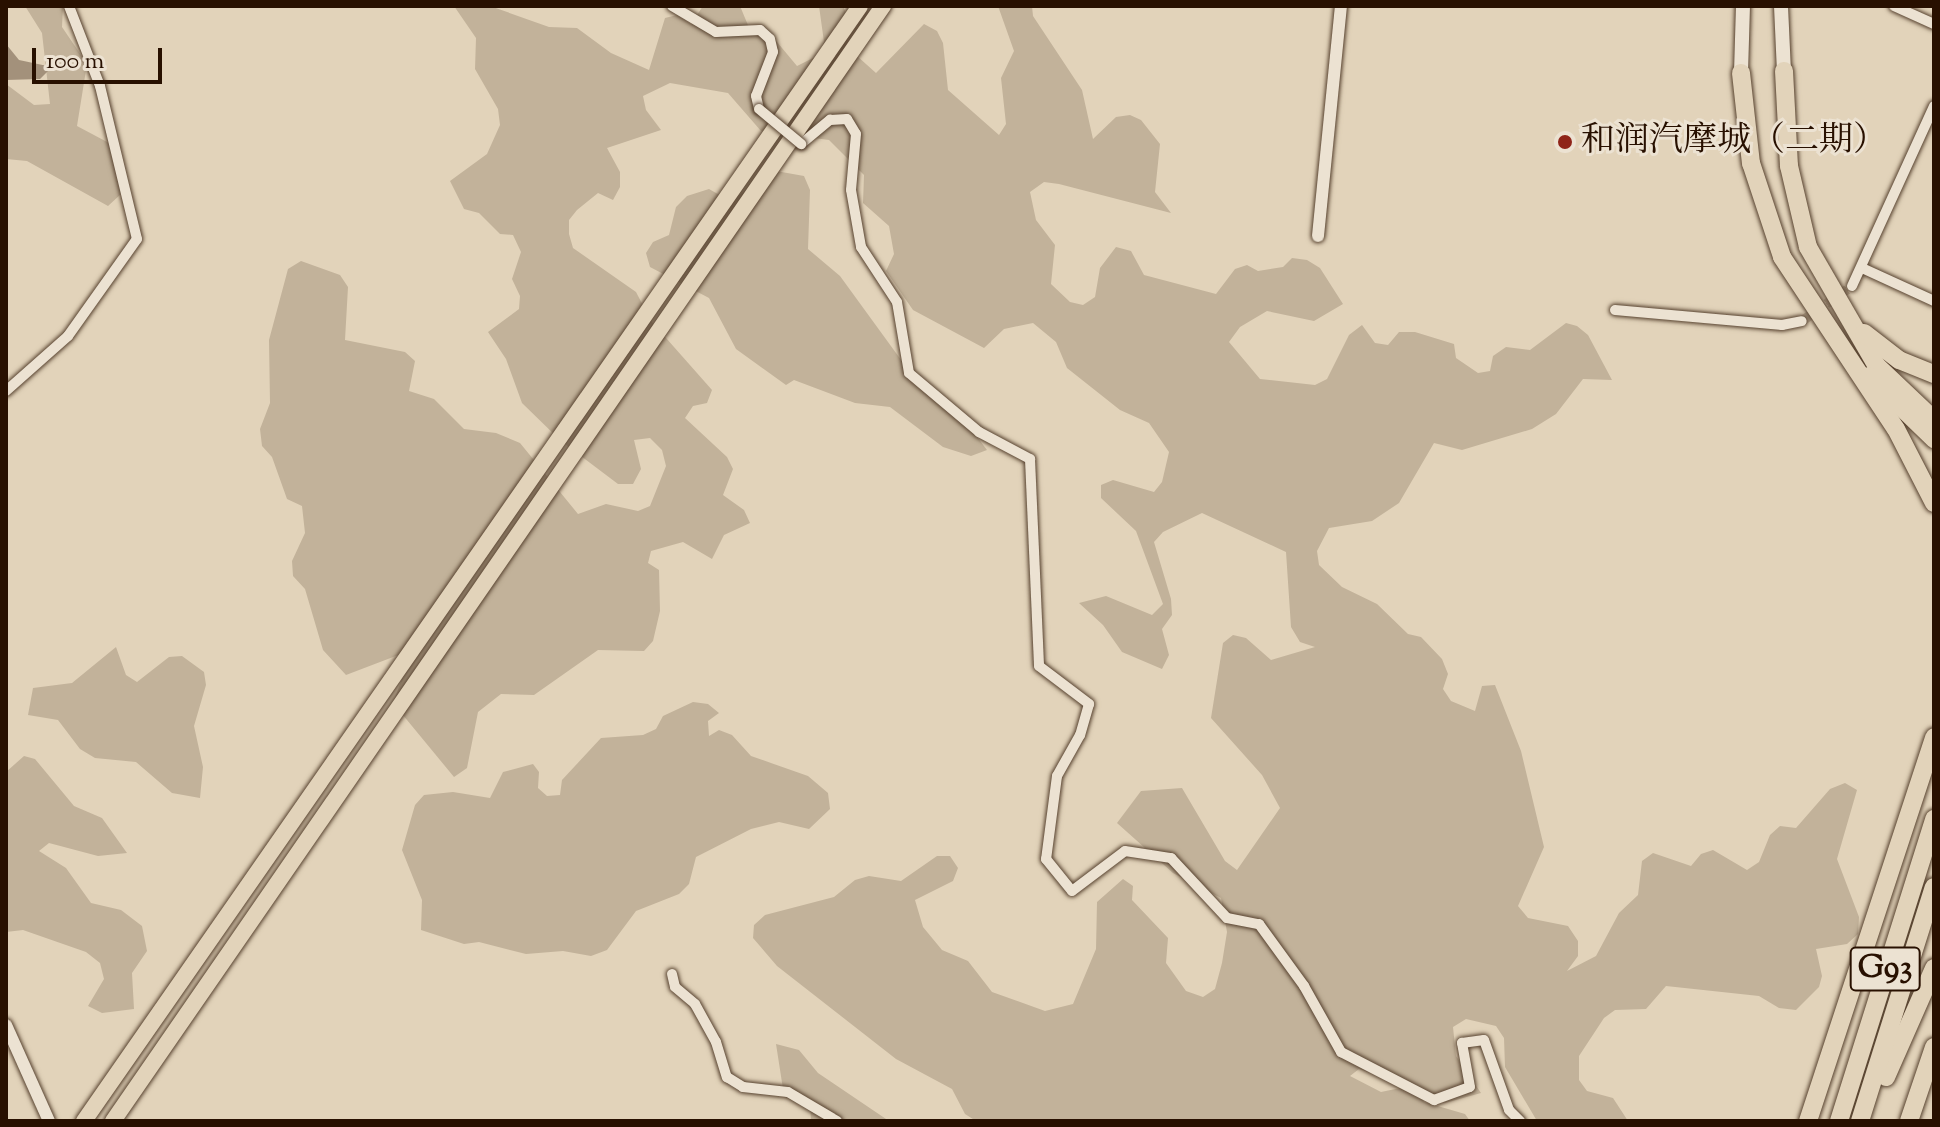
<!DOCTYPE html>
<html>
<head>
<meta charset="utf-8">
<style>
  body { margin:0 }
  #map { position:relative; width:1940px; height:1127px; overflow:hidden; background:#e2d3ba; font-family:"Sorts Mill Goudy","Noto Serif SC",serif }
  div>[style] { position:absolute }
  .green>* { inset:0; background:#c2b29a }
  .water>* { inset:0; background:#a3917b }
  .minor-tunnel>* { height:10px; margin-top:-5px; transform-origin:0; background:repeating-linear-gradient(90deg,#bdac95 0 10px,transparent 0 15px) }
  .roads { filter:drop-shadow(0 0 2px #56412e) drop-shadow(0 0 2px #56412e) }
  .minor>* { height:10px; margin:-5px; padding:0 5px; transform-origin:5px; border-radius:5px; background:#ece2d2 }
  .tertiary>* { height:12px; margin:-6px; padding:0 6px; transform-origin:6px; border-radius:6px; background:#ece2d2 }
  .secondary>* { height:14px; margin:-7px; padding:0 7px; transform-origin:7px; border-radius:7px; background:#ece2d2 }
  .primary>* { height:16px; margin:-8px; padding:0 8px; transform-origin:8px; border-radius:8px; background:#e2d3ba }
  .motorway>* { height:18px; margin:-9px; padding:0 9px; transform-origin:9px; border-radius:9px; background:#e2d3ba }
  .bridges { filter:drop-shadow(0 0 2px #56412e) drop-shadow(0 0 2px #56412e) }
  .minor-bridge>* { height:10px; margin:-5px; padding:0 5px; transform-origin:5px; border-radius:5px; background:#ece2d2 }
  .dots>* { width:22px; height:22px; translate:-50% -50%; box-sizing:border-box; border:4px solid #ece2d2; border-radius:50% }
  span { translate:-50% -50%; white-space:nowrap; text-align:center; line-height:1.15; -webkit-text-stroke:6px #ece2d2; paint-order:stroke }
  .shield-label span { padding:2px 6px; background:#ece2d2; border:2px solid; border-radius:6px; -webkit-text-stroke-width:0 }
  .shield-label { font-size:32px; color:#281000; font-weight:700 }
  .poi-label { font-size:34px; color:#281000 }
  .left { translate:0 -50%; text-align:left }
  .frame { position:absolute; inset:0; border:8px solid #281000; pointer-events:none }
  .scale { position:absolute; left:32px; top:48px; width:130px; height:36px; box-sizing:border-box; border:4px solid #281000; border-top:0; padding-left:10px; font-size:24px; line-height:28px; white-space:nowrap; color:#281000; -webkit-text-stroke:6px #ece2d2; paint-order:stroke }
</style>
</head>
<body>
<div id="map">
  <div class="green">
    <i style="clip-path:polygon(25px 6px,63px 6px,62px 27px,87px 64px,77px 126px,109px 143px,121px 194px,108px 206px,27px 161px,6px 159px,6px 84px,34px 105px,50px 104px,42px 33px)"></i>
    <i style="clip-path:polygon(evenodd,454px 6px,490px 6px,549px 27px,577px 28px,611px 53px,649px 70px,665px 18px,677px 15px,691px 24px,703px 6px,740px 6px,750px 30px,762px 24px,797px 66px,819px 55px,824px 42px,819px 6px,843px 6px,849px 20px,847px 47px,876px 73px,924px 24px,937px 31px,943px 43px,948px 90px,999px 135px,1006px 124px,1001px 78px,1014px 51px,998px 6px,1032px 6px,1033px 16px,1082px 90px,1093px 139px,1116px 117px,1130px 115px,1141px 120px,1160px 144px,1155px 192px,1171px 213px,1059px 184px,1044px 182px,1030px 192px,1036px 220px,1055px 245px,1051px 284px,1070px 302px,1083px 305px,1095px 297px,1100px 268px,1116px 247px,1131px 251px,1144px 275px,1216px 294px,1235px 269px,1247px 265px,1258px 271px,1283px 267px,1292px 258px,1307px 260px,1320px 268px,1343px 304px,1314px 321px,1267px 311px,1240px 327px,1229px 342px,1260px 379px,1315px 385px,1327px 379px,1349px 335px,1362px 325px,1375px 343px,1388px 345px,1399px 332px,1415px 332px,1454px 344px,1456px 358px,1478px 373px,1490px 371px,1493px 356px,1506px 347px,1530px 350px,1566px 323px,1577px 326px,1588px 335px,1612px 380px,1583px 379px,1556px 414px,1532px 429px,1462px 450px,1434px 443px,1399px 503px,1372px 521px,1329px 528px,1317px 551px,1319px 565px,1342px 587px,1377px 604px,1408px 634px,1421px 637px,1442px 659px,1448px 674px,1443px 689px,1451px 701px,1475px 711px,1482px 686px,1495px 685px,1521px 751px,1544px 847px,1518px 906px,1528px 918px,1568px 926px,1578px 941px,1578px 956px,1567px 971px,1596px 956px,1619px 913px,1638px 895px,1642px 861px,1653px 853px,1691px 866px,1701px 854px,1713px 850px,1747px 870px,1759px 862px,1770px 835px,1780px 826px,1796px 828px,1830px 789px,1845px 783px,1857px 790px,1837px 859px,1859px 917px,1858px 934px,1847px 944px,1816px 949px,1822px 976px,1819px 987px,1796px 1010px,1779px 1008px,1759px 996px,1666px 986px,1646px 1009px,1615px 1010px,1604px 1018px,1579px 1056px,1579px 1080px,1587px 1091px,1613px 1098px,1628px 1121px,1537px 1121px,1505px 1067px,1504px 1038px,1496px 1026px,1466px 1019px,1453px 1027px,1456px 1056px,1481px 1093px,1445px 1103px,1418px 1092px,1424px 1102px,1465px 1114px,1470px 1121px,976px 1121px,965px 1114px,952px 1089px,896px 1059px,777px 966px,753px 938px,754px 925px,765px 915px,834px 897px,855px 880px,869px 876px,901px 881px,937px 856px,950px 856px,958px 868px,953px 881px,915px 900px,923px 927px,942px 950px,968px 961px,992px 992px,1045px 1011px,1073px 1004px,1096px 949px,1097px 902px,1123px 879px,1133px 886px,1132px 900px,1168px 938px,1166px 963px,1186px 991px,1203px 997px,1215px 989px,1222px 963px,1227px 932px,1221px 898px,1173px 873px,1117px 823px,1141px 791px,1182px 788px,1225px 861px,1237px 870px,1280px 808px,1262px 775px,1211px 718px,1223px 643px,1233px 635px,1246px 638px,1271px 660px,1315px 647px,1300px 642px,1291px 627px,1286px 552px,1202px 513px,1163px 532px,1154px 542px,1171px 599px,1172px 615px,1162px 629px,1169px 655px,1162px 669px,1122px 652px,1103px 625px,1079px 603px,1106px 596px,1152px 615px,1163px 604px,1136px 531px,1101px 498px,1101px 485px,1113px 480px,1154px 492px,1162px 482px,1169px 452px,1149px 423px,1120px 410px,1067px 368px,1056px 342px,1033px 323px,1004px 329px,984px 348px,913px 310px,886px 271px,894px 254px,889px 226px,863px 203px,864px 175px,829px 140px,761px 131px,728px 93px,670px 83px,643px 96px,646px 110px,661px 130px,607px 148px,620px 172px,620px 187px,613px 200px,598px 193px,577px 210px,569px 220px,569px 234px,573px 248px,636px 292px,651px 321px,712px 390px,707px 403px,693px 406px,685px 418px,727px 457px,733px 469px,723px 495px,744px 510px,750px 523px,724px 535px,712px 559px,683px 542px,651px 551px,648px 563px,659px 570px,660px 611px,653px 641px,644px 651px,598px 650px,534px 695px,501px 694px,478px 712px,467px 768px,454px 777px,393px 703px,403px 676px,401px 654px,346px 675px,323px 650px,305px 589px,293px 576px,292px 561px,305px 533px,302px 506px,287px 499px,272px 457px,262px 446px,260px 429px,270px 403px,269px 340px,288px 269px,301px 261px,340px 275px,348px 287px,345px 340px,405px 352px,415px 361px,409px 391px,434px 399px,464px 429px,496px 433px,520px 443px,578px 514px,606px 504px,638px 511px,650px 506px,666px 466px,662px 450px,650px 438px,634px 440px,641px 469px,633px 484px,618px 484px,561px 441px,522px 403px,506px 359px,488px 332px,519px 309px,520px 296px,512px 279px,521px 252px,513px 235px,500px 234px,479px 213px,464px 209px,450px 181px,487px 154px,500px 125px,498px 109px,475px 69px,476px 38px,454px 6px,1359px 1069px,1377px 1075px,1405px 1087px,1381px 1092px,1350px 1076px,1359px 1069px)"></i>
    <i style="clip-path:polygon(776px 171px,804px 176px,810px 190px,808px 249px,840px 276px,904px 364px,968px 425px,987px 450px,971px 456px,943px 447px,890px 407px,855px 403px,794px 380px,786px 385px,736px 349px,709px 298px,650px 267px,646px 253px,653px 242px,669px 235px,676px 207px,687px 196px,709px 189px,730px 201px)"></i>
    <i style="clip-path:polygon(116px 647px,126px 675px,137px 682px,169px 657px,182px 656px,204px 672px,206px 685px,194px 726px,203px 767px,200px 798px,172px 793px,136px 762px,95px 758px,80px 749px,58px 720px,28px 715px,33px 688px,72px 683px)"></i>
    <i style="clip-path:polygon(693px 702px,708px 704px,719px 713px,708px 721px,709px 736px,719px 730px,732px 735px,751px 756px,808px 776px,828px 793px,830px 809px,809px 829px,779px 822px,751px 829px,696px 857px,689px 884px,679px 894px,636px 911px,607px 950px,591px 956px,563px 951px,526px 954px,479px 942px,464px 944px,421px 930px,422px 900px,402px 850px,415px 805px,424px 795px,453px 792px,490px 798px,503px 772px,533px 764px,539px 772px,538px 788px,547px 796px,560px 795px,562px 780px,601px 738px,643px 735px,656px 729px,663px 716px)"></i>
    <i style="clip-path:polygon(24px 756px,35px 759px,74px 806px,102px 818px,127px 853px,98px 856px,49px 843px,39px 851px,66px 868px,91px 903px,121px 910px,142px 926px,147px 951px,132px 973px,134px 1009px,102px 1013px,88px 1006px,104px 979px,100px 963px,86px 952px,23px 930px,6px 932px,6px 772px)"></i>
    <i style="clip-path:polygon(776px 1044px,799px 1050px,818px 1073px,889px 1121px,811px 1121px,810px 1105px,783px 1089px)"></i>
  </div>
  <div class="water">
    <i style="clip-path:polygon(6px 44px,19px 60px,52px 67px,40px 79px,6px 80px)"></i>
  </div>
  <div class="minor-tunnel">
    <i style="left:1802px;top:321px;width:61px;rotate:-35deg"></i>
  </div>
  <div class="roads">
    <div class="minor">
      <i style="left:672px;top:6px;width:51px;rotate:30.6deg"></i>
      <i style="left:716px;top:32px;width:44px;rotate:-2.6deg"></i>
      <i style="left:760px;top:30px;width:13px;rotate:42deg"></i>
      <i style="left:770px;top:39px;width:13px;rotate:77deg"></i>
      <i style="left:773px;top:52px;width:47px;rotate:111.1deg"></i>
      <i style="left:756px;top:96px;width:13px;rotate:77deg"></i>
      <i style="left:1894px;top:6px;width:44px;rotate:24.2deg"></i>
      <i style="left:801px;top:144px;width:38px;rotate:-40deg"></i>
      <i style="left:830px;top:120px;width:17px;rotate:-3deg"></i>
      <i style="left:847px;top:119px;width:17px;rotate:59deg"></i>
      <i style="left:856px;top:134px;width:56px;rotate:95.1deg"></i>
      <i style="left:851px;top:190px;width:58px;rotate:80deg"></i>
      <i style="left:861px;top:247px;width:66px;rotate:56.8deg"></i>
      <i style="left:897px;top:302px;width:72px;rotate:80.4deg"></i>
      <i style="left:909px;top:373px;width:92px;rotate:40.1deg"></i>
      <i style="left:979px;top:432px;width:58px;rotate:27.9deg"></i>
      <i style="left:1030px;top:459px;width:207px;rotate:87.5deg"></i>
      <i style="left:1039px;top:666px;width:63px;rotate:37.2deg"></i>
      <i style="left:1089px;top:704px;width:32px;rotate:106deg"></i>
      <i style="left:1080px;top:735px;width:47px;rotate:119.3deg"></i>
      <i style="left:1057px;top:776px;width:84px;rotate:97.5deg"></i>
      <i style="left:1046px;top:859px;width:41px;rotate:50.9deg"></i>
      <i style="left:1072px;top:891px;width:66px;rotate:-37deg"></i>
      <i style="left:1125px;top:851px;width:47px;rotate:8.7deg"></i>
      <i style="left:1171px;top:858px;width:82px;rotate:47deg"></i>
      <i style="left:1227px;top:918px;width:33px;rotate:11deg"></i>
      <i style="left:1259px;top:924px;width:77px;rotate:54deg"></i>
      <i style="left:1304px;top:986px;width:76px;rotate:60.7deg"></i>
      <i style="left:1341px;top:1052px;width:105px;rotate:27.3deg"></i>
      <i style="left:1434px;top:1100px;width:38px;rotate:-20deg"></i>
      <i style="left:1470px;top:1087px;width:45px;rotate:-100.3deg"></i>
      <i style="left:1462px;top:1043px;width:22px;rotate:-8deg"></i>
      <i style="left:1484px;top:1040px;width:74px;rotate:70.3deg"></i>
      <i style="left:1509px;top:1110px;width:16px;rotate:45deg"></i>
      <i style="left:1862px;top:268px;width:79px;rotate:24.6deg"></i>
      <i style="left:1852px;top:286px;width:198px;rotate:-65.5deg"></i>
      <i style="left:1615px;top:310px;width:168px;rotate:5.1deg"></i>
      <i style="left:1782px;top:325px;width:20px;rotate:-11deg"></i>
      <i style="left:6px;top:391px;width:83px;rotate:-41.6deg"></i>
      <i style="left:68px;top:336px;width:119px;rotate:-54.6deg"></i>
      <i style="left:137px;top:239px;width:157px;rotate:-103.6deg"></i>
      <i style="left:100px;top:86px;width:86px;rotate:-111.2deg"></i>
      <i style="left:672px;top:974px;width:13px;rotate:77deg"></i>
      <i style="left:675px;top:987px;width:26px;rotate:40deg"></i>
      <i style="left:695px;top:1004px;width:43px;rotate:61.1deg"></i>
      <i style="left:716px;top:1042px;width:37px;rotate:73deg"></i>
      <i style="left:727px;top:1077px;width:19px;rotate:32deg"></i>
      <i style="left:743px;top:1087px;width:45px;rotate:6.3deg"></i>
      <i style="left:788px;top:1092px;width:57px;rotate:30.6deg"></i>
    </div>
    <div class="tertiary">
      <i style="left:1318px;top:236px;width:231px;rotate:-84.3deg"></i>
      <i style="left:6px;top:1025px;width:105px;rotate:65.9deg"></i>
    </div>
    <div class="secondary">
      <i style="left:1781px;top:6px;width:65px;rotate:87.4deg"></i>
      <i style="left:1741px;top:73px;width:67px;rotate:-88.3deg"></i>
    </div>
    <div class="primary">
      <i style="left:84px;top:1121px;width:1358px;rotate:-55.16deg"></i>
      <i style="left:113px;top:1121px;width:1355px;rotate:-55.37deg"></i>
    </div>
    <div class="motorway">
      <i style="left:1784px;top:71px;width:95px;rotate:87deg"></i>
      <i style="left:1789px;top:166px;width:83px;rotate:76.8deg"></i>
      <i style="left:1808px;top:247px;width:136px;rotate:60deg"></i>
      <i style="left:1876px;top:365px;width:80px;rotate:43.5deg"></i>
      <i style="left:1741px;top:73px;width:91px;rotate:83.7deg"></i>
      <i style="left:1751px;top:163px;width:99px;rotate:71.7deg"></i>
      <i style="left:1782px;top:257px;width:206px;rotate:56.5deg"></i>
      <i style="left:1896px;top:429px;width:83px;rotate:62.8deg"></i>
      <i style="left:1864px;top:333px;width:44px;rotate:37.6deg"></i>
      <i style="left:1899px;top:360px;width:38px;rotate:22deg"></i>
      <i style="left:1869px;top:376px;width:91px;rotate:44.1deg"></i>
      <i style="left:1886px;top:1077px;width:119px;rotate:-66.2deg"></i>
      <i style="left:1808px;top:1121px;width:404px;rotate:-71.8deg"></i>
      <i style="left:1839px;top:1121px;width:317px;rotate:-72.5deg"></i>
      <i style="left:1860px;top:1121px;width:245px;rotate:-72.5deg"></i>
      <i style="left:1909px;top:1121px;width:78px;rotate:-71.3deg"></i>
    </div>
  </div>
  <div class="bridges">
    <div class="minor-bridge">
      <i style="left:759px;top:109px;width:55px;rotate:39.8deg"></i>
    </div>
  </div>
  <div class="dots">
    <i style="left:1565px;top:142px;background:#8f2418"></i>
  </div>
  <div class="shield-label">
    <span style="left:1885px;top:969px">G93</span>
  </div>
  <div class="poi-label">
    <span class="left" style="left:1581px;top:142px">和润汽摩城（二期）</span>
  </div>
  <div class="frame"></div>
  <div class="scale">100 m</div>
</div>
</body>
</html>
